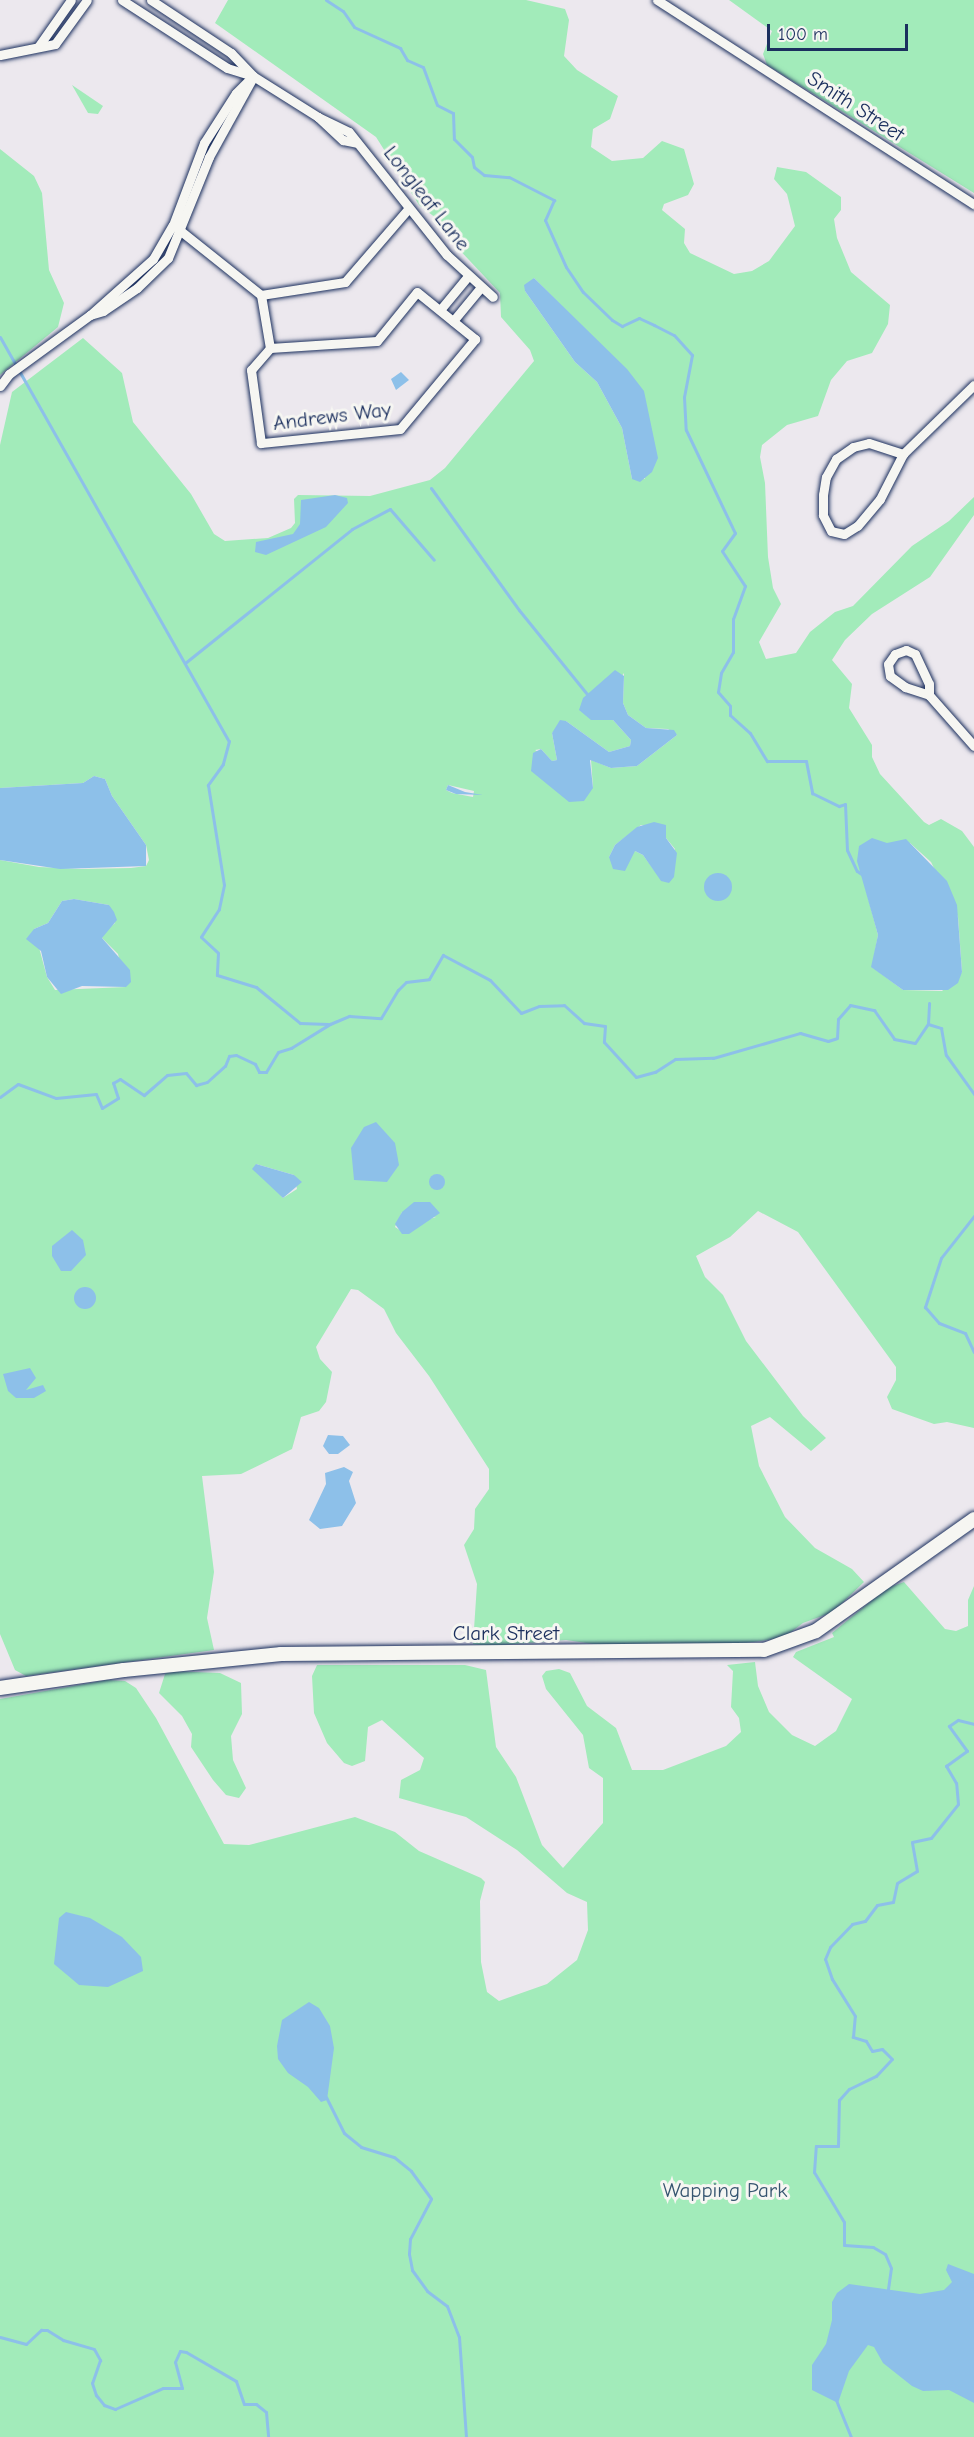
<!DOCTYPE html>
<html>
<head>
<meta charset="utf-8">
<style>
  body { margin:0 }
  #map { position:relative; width:974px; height:2437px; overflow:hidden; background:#ece8ee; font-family:"Comic Neue",sans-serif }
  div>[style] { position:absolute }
  .green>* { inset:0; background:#a2ebba }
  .water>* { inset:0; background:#8dc0e9 }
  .round { border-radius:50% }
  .stream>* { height:3px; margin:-1.5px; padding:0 1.5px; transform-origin:1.5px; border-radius:1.5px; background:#8dc0e9 }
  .roads { filter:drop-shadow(0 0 2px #1b2f5e) drop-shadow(0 0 2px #1b2f5e) }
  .street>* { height:9px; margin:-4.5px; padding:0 4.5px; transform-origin:4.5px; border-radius:4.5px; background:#f6f6f2 }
  .secondary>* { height:14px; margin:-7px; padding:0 7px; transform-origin:7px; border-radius:7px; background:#f6f6f2 }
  span { translate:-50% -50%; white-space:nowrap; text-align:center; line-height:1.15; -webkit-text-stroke:6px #f6f6f2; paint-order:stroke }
  .street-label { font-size:21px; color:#1b2f5e }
  .park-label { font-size:21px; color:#365570 }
  .scale { position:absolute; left:767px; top:24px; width:141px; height:27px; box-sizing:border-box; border:3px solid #1b2f5e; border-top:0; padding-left:8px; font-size:18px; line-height:21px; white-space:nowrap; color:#1b2f5e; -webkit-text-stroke:4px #f6f6f2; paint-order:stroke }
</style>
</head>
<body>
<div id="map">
  <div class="green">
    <i style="clip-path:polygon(evenodd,228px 0,526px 0,565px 9px,569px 20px,564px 56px,577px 70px,618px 96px,610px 119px,593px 129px,591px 147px,612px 161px,643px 158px,662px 141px,684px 149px,694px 184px,688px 195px,664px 204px,662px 210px,685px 229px,684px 243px,690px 253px,734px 274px,752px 271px,769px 261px,795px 226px,787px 194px,774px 179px,777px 167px,806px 172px,841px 197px,841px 210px,834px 219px,837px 238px,851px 272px,890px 305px,888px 324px,872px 353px,847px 361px,831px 380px,818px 416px,787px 425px,762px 445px,760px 457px,765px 483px,768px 557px,773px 588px,781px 604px,759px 642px,766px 659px,796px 653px,810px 632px,835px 612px,853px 606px,912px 546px,949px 521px,974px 497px,974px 515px,930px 577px,872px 614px,845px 640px,832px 660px,852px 684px,849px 708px,872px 745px,872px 757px,880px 774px,924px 822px,929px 825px,941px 819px,962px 831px,974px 847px,974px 1428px,947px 1422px,934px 1424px,892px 1409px,887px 1397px,896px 1380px,896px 1367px,798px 1232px,758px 1211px,730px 1237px,696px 1256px,705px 1277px,723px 1295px,746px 1341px,803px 1416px,826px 1438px,811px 1451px,770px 1417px,751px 1426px,759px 1466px,785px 1517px,815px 1548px,852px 1569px,864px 1582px,833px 1612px,803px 1623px,783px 1638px,724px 1646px,607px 1646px,566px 1640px,489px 1646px,473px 1644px,477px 1584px,464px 1545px,474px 1529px,475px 1509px,489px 1489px,489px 1469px,429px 1376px,396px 1333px,384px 1309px,358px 1290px,351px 1289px,316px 1347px,320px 1359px,332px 1372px,326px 1402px,319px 1411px,301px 1417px,292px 1449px,241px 1474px,202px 1476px,214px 1572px,207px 1618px,214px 1650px,26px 1676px,15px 1670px,0 1634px,0 860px,39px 867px,81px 869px,131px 868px,146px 866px,149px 860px,146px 845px,112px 796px,105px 779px,94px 776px,83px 783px,0 788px,0 445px,12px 392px,83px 338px,122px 373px,133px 422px,191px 494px,214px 534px,225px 541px,268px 538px,291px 528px,295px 523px,294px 499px,298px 495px,370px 496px,430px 480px,445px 468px,534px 361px,530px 350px,501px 317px,500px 293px,454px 244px,449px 228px,419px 205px,376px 137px,215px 23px,228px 0,534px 278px,591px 336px,645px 479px,632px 479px,622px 428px,597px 382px,575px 362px,525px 291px,534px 278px,228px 0,624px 673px,623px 703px,628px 715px,646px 728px,668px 729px,677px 735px,637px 766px,611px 768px,591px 760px,593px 788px,535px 750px,541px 749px,552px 761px,557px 760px,552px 733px,566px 721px,609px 752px,630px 746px,631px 740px,613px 720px,591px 720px,624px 673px,228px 0,448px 785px,474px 791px,473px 797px,452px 793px,446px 790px,448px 785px,228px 0,641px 825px,666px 829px,666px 838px,675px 849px,662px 881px,643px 855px,635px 851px,609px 857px,615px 845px,641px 825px,228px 0,910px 843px,931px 862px,958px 917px,962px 972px,942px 991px,903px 990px,872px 967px,878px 935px,864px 883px,910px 843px,228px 0,74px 899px,109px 905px,115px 923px,103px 933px,102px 938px,118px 954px,126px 987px,55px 990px,47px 977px,34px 929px,48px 923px,62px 901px,74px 899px,228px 0,256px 1164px,294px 1175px,297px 1189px,283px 1198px,256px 1164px,228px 0,402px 1212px,436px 1217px,420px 1222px,406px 1234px,395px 1227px,402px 1212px)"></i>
    <i style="clip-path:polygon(729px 0,974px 0,974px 193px,767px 65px,763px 54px,772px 31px)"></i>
    <i style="clip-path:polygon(72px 85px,103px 106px,98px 114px,88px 113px)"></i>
    <i style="clip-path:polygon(0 149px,34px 176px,42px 193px,49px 270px,64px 303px,58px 327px,0 375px)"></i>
    <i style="clip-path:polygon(904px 1582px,945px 1629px,956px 1631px,968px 1626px,968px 1600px,974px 1586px,974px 2437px,0 2437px,0 1699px,107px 1680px,125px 1681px,136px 1688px,156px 1718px,224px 1844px,249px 1845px,355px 1817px,395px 1832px,419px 1851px,481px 1878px,485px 1882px,480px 1901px,481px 1962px,487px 1992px,499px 2001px,547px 1984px,577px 1960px,588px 1930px,587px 1902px,567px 1893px,517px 1850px,466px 1817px,399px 1798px,401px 1780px,420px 1770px,424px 1758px,382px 1720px,368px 1727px,365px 1761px,352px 1766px,344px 1763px,327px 1743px,314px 1713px,312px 1676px,317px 1665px,465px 1665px,486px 1670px,496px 1747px,516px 1777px,542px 1845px,563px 1868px,603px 1823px,603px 1778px,589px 1768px,583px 1735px,546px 1689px,542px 1676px,546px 1671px,559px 1669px,570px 1673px,587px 1706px,616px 1728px,632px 1770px,663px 1770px,726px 1746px,741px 1732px,739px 1718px,731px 1707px,733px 1671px,727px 1665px,755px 1662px,758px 1686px,769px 1712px,792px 1735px,815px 1746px,836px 1731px,852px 1699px,793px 1657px,796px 1652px,834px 1637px,832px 1633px,887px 1588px)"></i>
    <i style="clip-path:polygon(170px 1671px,220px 1673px,241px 1683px,242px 1714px,231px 1736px,233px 1760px,246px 1788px,239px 1798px,226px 1795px,213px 1780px,191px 1747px,192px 1734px,182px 1716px,159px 1693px,165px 1674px)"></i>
  </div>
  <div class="water">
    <i style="clip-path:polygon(534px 278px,627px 369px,644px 391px,658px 458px,652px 472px,640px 482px,632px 479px,622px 428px,597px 382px,575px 362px,525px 291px,524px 285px)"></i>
    <i style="clip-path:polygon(401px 372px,409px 380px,396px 390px,391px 379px)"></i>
    <i style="clip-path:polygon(335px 495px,347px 498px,348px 503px,326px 527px,266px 555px,255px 552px,256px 542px,293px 534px,300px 524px,301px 500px)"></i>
    <i style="clip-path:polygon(615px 670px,624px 676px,623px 703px,628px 715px,646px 728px,674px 730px,677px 735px,637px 766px,611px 768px,590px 760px,593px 788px,584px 801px,569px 802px,531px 771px,533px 753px,541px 749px,552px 761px,557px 760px,552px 733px,560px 720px,566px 721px,609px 752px,630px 746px,631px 740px,613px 720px,591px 720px,579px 710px,583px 698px)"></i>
    <i style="clip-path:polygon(94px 776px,105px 779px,112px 796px,146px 845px,146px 866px,60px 869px,0 860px,0 788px,83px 783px)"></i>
    <i style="clip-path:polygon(448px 785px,465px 792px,483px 795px,456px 794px,446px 790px)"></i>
    <i style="clip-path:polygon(654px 822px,666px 825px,666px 838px,677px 853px,674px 877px,669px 883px,661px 881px,643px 855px,635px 851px,625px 871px,613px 869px,609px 857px,615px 845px,637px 827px)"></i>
    <i style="clip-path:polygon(872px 838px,887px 843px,906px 839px,947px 881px,957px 905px,962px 972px,958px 983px,948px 990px,903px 990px,871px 967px,878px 935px,857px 861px,859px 846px)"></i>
    <i class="round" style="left:704px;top:873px;width:28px;height:28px"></i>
    <i style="clip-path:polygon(74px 899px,109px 905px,114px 912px,117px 920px,102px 938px,130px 970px,131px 982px,126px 987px,82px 986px,61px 994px,47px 977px,41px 951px,26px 939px,34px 929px,48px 923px,62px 901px)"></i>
    <i style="clip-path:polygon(376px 1122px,395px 1143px,399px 1165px,387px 1182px,354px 1180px,351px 1148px,364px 1127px)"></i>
    <i style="clip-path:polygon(256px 1164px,294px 1175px,302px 1182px,283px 1198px,252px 1169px)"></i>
    <i class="round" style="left:429px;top:1174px;width:16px;height:16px"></i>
    <i style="clip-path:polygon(414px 1202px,430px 1202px,440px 1213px,409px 1234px,402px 1234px,395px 1224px,402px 1212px)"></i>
    <i style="clip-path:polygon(72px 1230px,83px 1240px,86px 1255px,71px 1271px,61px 1271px,52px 1256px,52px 1246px)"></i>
    <i class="round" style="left:74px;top:1287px;width:22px;height:22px"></i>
    <i style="clip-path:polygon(30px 1368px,36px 1378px,26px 1390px,43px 1385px,46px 1391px,34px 1398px,16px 1398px,8px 1391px,3px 1374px)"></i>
    <i style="clip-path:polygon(328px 1435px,343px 1436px,350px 1445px,338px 1454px,329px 1454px,323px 1446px)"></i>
    <i style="clip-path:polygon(344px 1467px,353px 1472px,349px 1481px,356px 1503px,342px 1526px,320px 1529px,309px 1520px,326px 1484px,325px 1473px)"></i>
    <i style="clip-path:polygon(66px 1912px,90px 1918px,122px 1937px,141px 1957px,143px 1971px,108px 1987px,79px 1985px,54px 1964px,59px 1918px)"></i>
    <i style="clip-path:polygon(309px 2002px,319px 2008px,330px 2026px,334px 2048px,327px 2100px,321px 2102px,308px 2087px,288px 2073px,278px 2059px,277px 2046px,282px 2020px)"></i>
    <i style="clip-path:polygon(948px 2264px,974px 2274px,974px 2403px,949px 2390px,923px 2391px,912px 2386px,883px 2363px,874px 2347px,868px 2345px,849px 2371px,838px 2403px,812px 2390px,812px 2365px,826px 2344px,832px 2320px,832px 2302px,837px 2293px,849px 2284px,920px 2294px,944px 2290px,952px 2282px,946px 2270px)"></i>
  </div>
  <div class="stream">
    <i style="left:326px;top:0;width:20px;rotate:33deg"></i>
    <i style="left:343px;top:11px;width:19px;rotate:55deg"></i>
    <i style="left:354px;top:27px;width:51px;rotate:24.5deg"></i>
    <i style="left:400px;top:48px;width:14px;rotate:60deg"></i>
    <i style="left:407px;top:60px;width:17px;rotate:24deg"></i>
    <i style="left:423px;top:67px;width:40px;rotate:69.8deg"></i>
    <i style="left:437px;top:105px;width:18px;rotate:27deg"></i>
    <i style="left:453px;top:113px;width:26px;rotate:88deg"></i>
    <i style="left:454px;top:139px;width:25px;rotate:45deg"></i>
    <i style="left:472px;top:157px;width:10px;rotate:79deg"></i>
    <i style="left:474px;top:167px;width:13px;rotate:39deg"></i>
    <i style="left:484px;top:175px;width:25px;rotate:5deg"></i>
    <i style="left:509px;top:177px;width:51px;rotate:27.1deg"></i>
    <i style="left:554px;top:200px;width:22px;rotate:114deg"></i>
    <i style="left:545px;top:220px;width:51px;rotate:65.9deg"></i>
    <i style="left:566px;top:267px;width:30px;rotate:56deg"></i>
    <i style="left:583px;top:292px;width:40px;rotate:44deg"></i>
    <i style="left:612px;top:320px;width:12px;rotate:31deg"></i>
    <i style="left:622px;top:326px;width:19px;rotate:-25deg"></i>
    <i style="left:639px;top:318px;width:17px;rotate:25deg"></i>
    <i style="left:654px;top:325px;width:22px;rotate:27deg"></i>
    <i style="left:674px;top:335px;width:27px;rotate:48deg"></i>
    <i style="left:692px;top:355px;width:43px;rotate:100.8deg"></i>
    <i style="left:684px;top:397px;width:33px;rotate:87deg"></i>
    <i style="left:686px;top:430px;width:114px;rotate:64.6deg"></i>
    <i style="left:735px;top:533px;width:22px;rotate:126deg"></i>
    <i style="left:722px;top:551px;width:42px;rotate:56.7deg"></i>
    <i style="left:745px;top:586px;width:35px;rotate:110deg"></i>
    <i style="left:733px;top:619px;width:33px;rotate:90deg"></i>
    <i style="left:733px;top:652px;width:24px;rotate:120deg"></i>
    <i style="left:721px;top:673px;width:19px;rotate:99deg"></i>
    <i style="left:718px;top:692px;width:18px;rotate:49deg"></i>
    <i style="left:730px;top:706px;width:9px;rotate:90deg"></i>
    <i style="left:730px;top:715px;width:27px;rotate:42deg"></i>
    <i style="left:750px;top:733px;width:33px;rotate:59deg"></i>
    <i style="left:767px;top:761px;width:39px"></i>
    <i style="left:806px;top:761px;width:33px;rotate:79deg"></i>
    <i style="left:812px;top:793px;width:30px;rotate:26deg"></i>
    <i style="left:839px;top:806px;width:6px;rotate:-18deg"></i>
    <i style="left:845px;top:804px;width:46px;rotate:87.5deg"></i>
    <i style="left:847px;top:850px;width:23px;rotate:65deg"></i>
    <i style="left:857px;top:871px;width:7px;rotate:34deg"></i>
    <i style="left:0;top:337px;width:464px;rotate:60.5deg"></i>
    <i style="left:229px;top:741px;width:24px;rotate:105deg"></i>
    <i style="left:223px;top:764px;width:26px;rotate:126deg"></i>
    <i style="left:208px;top:785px;width:101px;rotate:80.9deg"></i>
    <i style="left:224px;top:885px;width:25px;rotate:102deg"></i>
    <i style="left:219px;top:909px;width:33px;rotate:123deg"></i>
    <i style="left:201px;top:937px;width:23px;rotate:43deg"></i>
    <i style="left:218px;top:953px;width:22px;rotate:93deg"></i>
    <i style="left:217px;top:975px;width:41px;rotate:17.1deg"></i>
    <i style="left:256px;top:987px;width:57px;rotate:39.3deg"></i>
    <i style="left:300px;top:1023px;width:28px;rotate:2deg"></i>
    <i style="left:431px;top:488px;width:150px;rotate:54.2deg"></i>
    <i style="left:519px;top:610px;width:108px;rotate:51deg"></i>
    <i style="left:185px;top:663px;width:214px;rotate:-38.7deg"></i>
    <i style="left:352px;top:529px;width:43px;rotate:-27.8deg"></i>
    <i style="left:390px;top:509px;width:67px;rotate:49.2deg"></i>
    <i style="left:928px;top:1024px;width:21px;rotate:-87deg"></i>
    <i style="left:0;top:1097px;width:22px;rotate:-36deg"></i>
    <i style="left:18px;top:1084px;width:40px;rotate:20.2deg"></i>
    <i style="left:56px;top:1098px;width:40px;rotate:-5.7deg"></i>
    <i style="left:96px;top:1094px;width:15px;rotate:67deg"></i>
    <i style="left:102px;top:1108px;width:19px;rotate:-32deg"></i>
    <i style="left:118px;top:1098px;width:16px;rotate:-108deg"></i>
    <i style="left:113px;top:1083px;width:8px;rotate:-30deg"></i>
    <i style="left:120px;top:1079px;width:29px;rotate:34deg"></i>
    <i style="left:144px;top:1095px;width:30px;rotate:-41deg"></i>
    <i style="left:167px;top:1075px;width:19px;rotate:-6deg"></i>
    <i style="left:186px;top:1073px;width:16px;rotate:50deg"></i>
    <i style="left:196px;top:1085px;width:11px;rotate:-15deg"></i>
    <i style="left:207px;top:1082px;width:24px;rotate:-42deg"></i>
    <i style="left:225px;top:1066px;width:11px;rotate:-68deg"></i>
    <i style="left:229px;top:1056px;width:7px;rotate:-8deg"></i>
    <i style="left:236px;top:1055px;width:21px;rotate:25deg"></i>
    <i style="left:255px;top:1064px;width:9px;rotate:63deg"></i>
    <i style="left:259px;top:1072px;width:7px"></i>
    <i style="left:266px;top:1072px;width:23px;rotate:-59deg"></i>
    <i style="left:278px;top:1052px;width:14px;rotate:-17deg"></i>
    <i style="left:291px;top:1048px;width:46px;rotate:-31.6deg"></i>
    <i style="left:330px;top:1024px;width:21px;rotate:-23deg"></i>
    <i style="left:349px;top:1016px;width:32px;rotate:4deg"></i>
    <i style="left:381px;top:1018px;width:33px;rotate:-59deg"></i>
    <i style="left:398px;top:990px;width:11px;rotate:-45deg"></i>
    <i style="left:406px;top:982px;width:23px;rotate:-7deg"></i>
    <i style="left:429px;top:979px;width:28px;rotate:-60deg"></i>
    <i style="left:443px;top:955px;width:53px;rotate:28deg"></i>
    <i style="left:490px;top:980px;width:45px;rotate:46.8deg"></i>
    <i style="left:521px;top:1013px;width:19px;rotate:-21deg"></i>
    <i style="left:539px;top:1006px;width:25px;rotate:-2deg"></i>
    <i style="left:564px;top:1005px;width:27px;rotate:42deg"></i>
    <i style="left:584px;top:1023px;width:21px;rotate:8deg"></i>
    <i style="left:605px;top:1026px;width:16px;rotate:94deg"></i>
    <i style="left:604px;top:1042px;width:47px;rotate:47.6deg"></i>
    <i style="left:636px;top:1077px;width:20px;rotate:-15deg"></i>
    <i style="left:655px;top:1072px;width:24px;rotate:-33deg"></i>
    <i style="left:675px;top:1059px;width:38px;rotate:-2deg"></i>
    <i style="left:713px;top:1058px;width:91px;rotate:-16deg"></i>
    <i style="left:800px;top:1033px;width:29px;rotate:16deg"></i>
    <i style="left:828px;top:1041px;width:9px;rotate:-18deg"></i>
    <i style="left:837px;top:1038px;width:19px;rotate:-87deg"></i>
    <i style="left:838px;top:1019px;width:18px;rotate:-49deg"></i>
    <i style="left:850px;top:1005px;width:25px;rotate:12deg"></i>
    <i style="left:874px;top:1010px;width:35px;rotate:55deg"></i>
    <i style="left:894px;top:1039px;width:21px;rotate:11deg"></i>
    <i style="left:915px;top:1043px;width:23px;rotate:-56deg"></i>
    <i style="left:928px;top:1024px;width:14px;rotate:17deg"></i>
    <i style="left:941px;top:1028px;width:27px;rotate:80deg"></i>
    <i style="left:946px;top:1055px;width:48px;rotate:54.3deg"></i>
    <i style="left:974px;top:1216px;width:53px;rotate:128.2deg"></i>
    <i style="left:941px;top:1258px;width:52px;rotate:108.1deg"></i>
    <i style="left:925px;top:1307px;width:21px;rotate:49deg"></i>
    <i style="left:939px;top:1323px;width:28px;rotate:21deg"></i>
    <i style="left:965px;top:1333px;width:21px;rotate:65deg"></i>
    <i style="left:326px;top:2097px;width:40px;rotate:63.4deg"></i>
    <i style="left:344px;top:2133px;width:22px;rotate:39deg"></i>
    <i style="left:361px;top:2147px;width:34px;rotate:17deg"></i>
    <i style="left:394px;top:2157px;width:22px;rotate:39deg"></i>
    <i style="left:411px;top:2171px;width:34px;rotate:54deg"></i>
    <i style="left:431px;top:2199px;width:45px;rotate:117.7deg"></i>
    <i style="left:410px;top:2239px;width:15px;rotate:94deg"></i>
    <i style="left:409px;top:2254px;width:16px;rotate:79deg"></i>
    <i style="left:412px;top:2270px;width:26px;rotate:54deg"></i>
    <i style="left:427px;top:2291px;width:25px;rotate:37deg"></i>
    <i style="left:447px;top:2306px;width:33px;rotate:69deg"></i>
    <i style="left:459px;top:2337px;width:100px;rotate:86deg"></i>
    <i style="left:888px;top:2289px;width:21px;rotate:-82deg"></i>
    <i style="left:891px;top:2268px;width:15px;rotate:-113deg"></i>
    <i style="left:885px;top:2254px;width:14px;rotate:-150deg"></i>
    <i style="left:873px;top:2247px;width:29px;rotate:-176deg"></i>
    <i style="left:844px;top:2245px;width:23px;rotate:-90deg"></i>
    <i style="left:844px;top:2222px;width:58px;rotate:-121deg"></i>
    <i style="left:814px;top:2172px;width:26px;rotate:-86deg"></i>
    <i style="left:816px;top:2146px;width:22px"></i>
    <i style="left:838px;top:2146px;width:46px;rotate:-88.8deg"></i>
    <i style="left:839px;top:2100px;width:15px;rotate:-48deg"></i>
    <i style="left:849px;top:2089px;width:30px;rotate:-26deg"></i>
    <i style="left:876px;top:2076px;width:23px;rotate:-47deg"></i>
    <i style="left:892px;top:2059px;width:14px;rotate:-135deg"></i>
    <i style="left:882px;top:2049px;width:10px;rotate:169deg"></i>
    <i style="left:872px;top:2051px;width:12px;rotate:-121deg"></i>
    <i style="left:866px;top:2041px;width:14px;rotate:-163deg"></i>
    <i style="left:853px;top:2037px;width:21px;rotate:-85deg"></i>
    <i style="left:855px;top:2016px;width:44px;rotate:-121.9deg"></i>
    <i style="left:832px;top:1979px;width:21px;rotate:-109deg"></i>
    <i style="left:825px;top:1959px;width:13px;rotate:-67deg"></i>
    <i style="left:830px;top:1947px;width:32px;rotate:-46deg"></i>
    <i style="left:852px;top:1924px;width:13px;rotate:-13deg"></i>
    <i style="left:865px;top:1921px;width:20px;rotate:-53deg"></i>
    <i style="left:877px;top:1905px;width:16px;rotate:-11deg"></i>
    <i style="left:893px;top:1902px;width:19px;rotate:-78deg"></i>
    <i style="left:897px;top:1883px;width:23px;rotate:-31deg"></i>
    <i style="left:917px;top:1871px;width:29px;rotate:-100deg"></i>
    <i style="left:912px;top:1842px;width:19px;rotate:-12deg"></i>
    <i style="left:931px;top:1838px;width:43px;rotate:-51.5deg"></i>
    <i style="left:958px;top:1804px;width:21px;rotate:-95deg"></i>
    <i style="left:956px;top:1783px;width:20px;rotate:-120deg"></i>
    <i style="left:946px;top:1766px;width:26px;rotate:-36deg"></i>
    <i style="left:967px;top:1751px;width:31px;rotate:-126deg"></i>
    <i style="left:949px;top:1726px;width:11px;rotate:-34deg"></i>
    <i style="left:958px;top:1720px;width:16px;rotate:14deg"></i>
    <i style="left:0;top:2337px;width:27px;rotate:15deg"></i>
    <i style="left:26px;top:2344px;width:21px;rotate:-43deg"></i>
    <i style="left:41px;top:2330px;width:6px"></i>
    <i style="left:47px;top:2330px;width:19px;rotate:32deg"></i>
    <i style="left:63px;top:2340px;width:32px;rotate:16deg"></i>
    <i style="left:94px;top:2349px;width:13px;rotate:61deg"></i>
    <i style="left:100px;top:2360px;width:24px;rotate:109deg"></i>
    <i style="left:92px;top:2383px;width:13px;rotate:72deg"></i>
    <i style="left:96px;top:2395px;width:13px;rotate:51deg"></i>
    <i style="left:104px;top:2405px;width:12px;rotate:20deg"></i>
    <i style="left:115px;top:2409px;width:52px;rotate:-23.6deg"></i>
    <i style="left:163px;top:2388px;width:19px"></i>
    <i style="left:182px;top:2388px;width:27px;rotate:-105deg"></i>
    <i style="left:175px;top:2362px;width:12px;rotate:-66deg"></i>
    <i style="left:180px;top:2351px;width:6px;rotate:9deg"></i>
    <i style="left:186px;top:2352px;width:58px;rotate:30.1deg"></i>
    <i style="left:236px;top:2381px;width:24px;rotate:71deg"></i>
    <i style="left:244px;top:2404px;width:12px"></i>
    <i style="left:256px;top:2404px;width:13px;rotate:39deg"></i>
    <i style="left:266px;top:2412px;width:25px;rotate:85deg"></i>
    <i style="left:836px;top:2400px;width:40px;rotate:68deg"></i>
  </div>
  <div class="roads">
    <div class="street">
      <i style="left:122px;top:0;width:125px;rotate:32.9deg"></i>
      <i style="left:227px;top:68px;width:27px;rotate:17deg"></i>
      <i style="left:253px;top:76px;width:77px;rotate:32.2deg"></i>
      <i style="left:318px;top:117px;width:34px;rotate:26deg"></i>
      <i style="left:349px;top:132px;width:157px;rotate:51.5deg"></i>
      <i style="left:447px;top:255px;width:62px;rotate:42.4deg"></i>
      <i style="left:151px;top:0;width:96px;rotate:33.5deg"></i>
      <i style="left:231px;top:53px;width:32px;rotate:46deg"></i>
      <i style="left:657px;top:0;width:377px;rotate:32.8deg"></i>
      <i style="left:38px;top:47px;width:57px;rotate:-54.9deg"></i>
      <i style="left:0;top:55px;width:56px;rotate:-11.3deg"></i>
      <i style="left:55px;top:44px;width:54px;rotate:-54deg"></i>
      <i style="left:318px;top:117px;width:34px;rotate:43deg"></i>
      <i style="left:343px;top:140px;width:14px;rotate:12deg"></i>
      <i style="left:177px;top:228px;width:107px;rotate:38.6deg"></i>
      <i style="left:261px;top:295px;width:85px;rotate:-8.8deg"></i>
      <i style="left:345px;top:282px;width:96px;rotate:-49.2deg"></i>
      <i style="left:417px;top:292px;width:75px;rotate:39deg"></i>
      <i style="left:475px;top:339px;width:117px;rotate:129.8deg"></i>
      <i style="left:400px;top:429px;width:140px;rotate:174.2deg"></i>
      <i style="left:261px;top:443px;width:74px;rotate:-97.8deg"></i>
      <i style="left:251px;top:370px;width:29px;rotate:-49deg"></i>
      <i style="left:270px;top:348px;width:107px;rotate:-3.7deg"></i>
      <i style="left:377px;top:341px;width:63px;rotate:-50.8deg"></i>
      <i style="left:261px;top:295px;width:54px;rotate:80.4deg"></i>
      <i style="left:440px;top:310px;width:44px;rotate:-50.5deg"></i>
      <i style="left:90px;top:315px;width:14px;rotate:-17deg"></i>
      <i style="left:103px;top:311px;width:41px;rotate:-34.1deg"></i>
      <i style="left:137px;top:288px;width:43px;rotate:-44.1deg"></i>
      <i style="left:168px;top:258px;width:109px;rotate:-67.9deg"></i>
      <i style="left:209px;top:157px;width:87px;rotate:-61.1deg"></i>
      <i style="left:453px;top:321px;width:44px;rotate:-50.5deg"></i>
      <i style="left:0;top:386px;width:15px;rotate:-53deg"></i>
      <i style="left:9px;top:374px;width:100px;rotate:-36.1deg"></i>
      <i style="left:90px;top:315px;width:84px;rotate:-41.6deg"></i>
      <i style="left:153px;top:259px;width:39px;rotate:-60deg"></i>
      <i style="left:173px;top:225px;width:88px;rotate:-69.3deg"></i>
      <i style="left:204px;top:143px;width:59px;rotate:-57.4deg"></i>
      <i style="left:236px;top:93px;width:24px;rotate:-45deg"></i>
      <i style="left:903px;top:454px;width:51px;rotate:117.1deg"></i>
      <i style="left:880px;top:499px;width:35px;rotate:130deg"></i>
      <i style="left:857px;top:526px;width:15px;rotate:148deg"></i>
      <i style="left:844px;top:534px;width:13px;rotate:-167deg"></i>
      <i style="left:831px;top:531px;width:18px;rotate:-117deg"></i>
      <i style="left:823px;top:515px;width:20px;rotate:-90deg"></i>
      <i style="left:823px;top:495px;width:18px;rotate:-81deg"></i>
      <i style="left:826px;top:477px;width:21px;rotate:-61deg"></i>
      <i style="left:836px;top:459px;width:21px;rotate:-35deg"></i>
      <i style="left:853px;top:447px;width:16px;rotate:-14deg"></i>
      <i style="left:869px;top:443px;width:36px;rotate:18deg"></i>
      <i style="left:903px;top:454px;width:99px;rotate:-44.2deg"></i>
      <i style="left:929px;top:695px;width:11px;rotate:-90deg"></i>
      <i style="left:929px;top:684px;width:33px;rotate:-115deg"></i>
      <i style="left:915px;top:654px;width:10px;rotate:-156deg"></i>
      <i style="left:906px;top:650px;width:12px;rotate:160deg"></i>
      <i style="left:895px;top:654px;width:12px;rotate:125deg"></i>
      <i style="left:888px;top:664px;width:12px;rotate:81deg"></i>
      <i style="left:890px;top:676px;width:19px;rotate:36deg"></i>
      <i style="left:905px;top:687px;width:25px;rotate:18deg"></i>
      <i style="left:929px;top:695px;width:68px;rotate:48.6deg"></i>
    </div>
    <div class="secondary">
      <i style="left:0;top:1688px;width:125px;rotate:-8.3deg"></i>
      <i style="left:124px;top:1670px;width:158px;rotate:-5.8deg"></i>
      <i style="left:281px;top:1654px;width:483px;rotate:-0.5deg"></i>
      <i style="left:764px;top:1650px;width:55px;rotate:-20.1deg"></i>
      <i style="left:816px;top:1631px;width:194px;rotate:-35.3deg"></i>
    </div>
  </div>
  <div class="street-label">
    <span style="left:856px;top:106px;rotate:33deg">Smith Street</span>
    <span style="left:427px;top:198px;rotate:52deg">Longleaf Lane</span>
    <span style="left:332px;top:416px;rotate:-7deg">Andrews Way</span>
    <span style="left:506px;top:1633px">Clark Street</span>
  </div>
  <div class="park-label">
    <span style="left:725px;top:2190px">Wapping Park</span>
  </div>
  <div class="scale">100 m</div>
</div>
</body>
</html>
